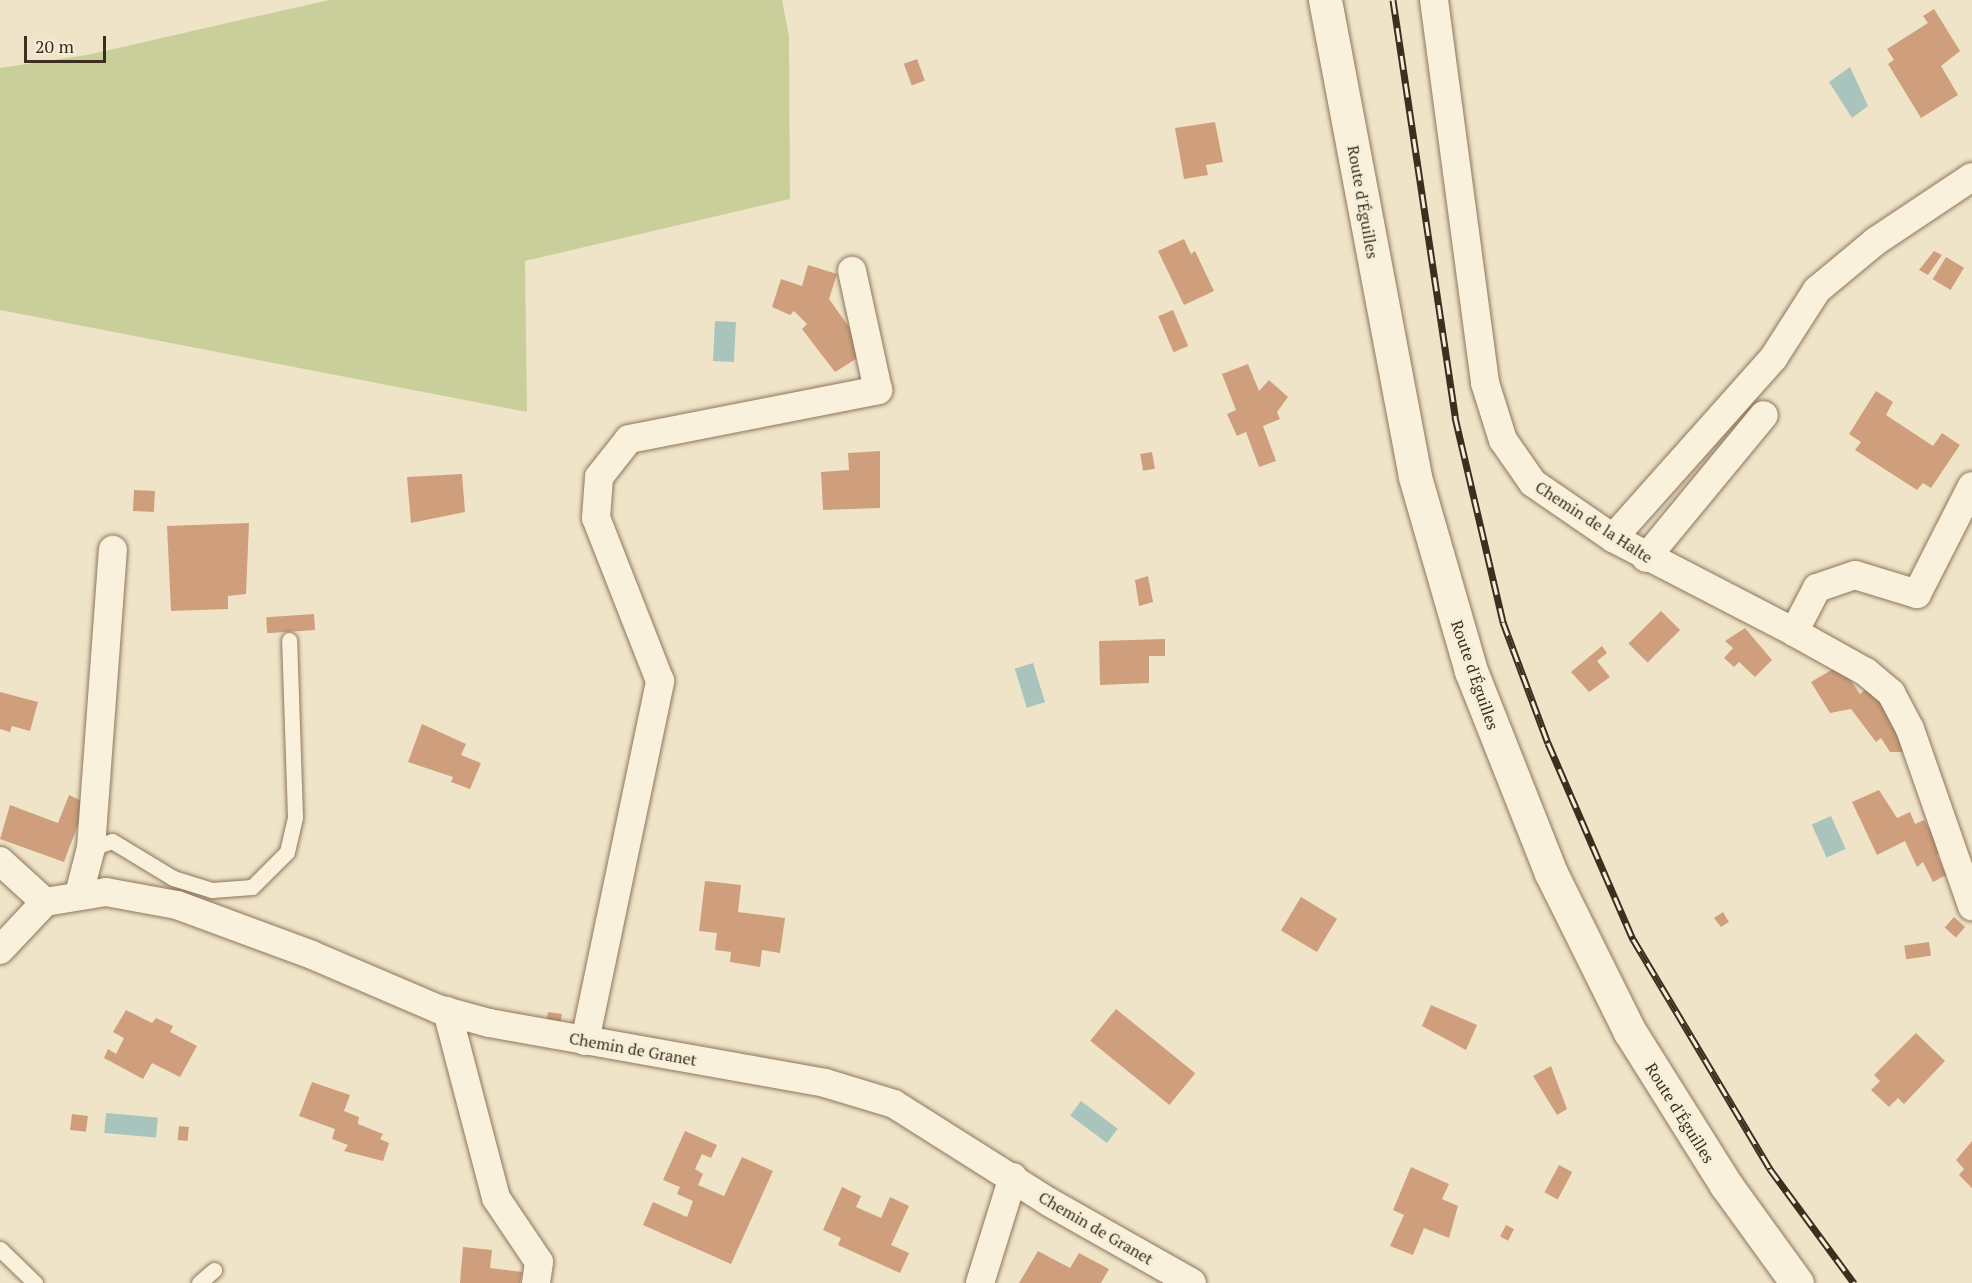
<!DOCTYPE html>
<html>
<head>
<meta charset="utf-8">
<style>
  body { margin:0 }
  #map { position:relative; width:1972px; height:1283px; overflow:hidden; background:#f0e4c8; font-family:"PT Serif",serif }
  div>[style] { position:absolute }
  .green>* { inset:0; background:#c9cf9b }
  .water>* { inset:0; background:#a9c4bc; transform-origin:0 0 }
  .building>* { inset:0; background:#cf9f7d; transform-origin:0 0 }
  .roads { filter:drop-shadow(0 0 2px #8d765c) drop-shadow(0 0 2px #8d765c) }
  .lane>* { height:15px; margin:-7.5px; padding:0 7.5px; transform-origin:7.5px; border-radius:7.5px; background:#faf1dc }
  .street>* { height:28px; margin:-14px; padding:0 14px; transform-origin:14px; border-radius:14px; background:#faf1dc }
  .secondary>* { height:33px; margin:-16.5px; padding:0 16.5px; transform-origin:16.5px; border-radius:16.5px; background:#faf1dc }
  .rail>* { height:7px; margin-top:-3.5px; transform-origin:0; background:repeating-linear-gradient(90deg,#f7eed8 0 14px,#3d2e20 0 28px); box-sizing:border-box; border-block:2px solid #3d2e20 }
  span { translate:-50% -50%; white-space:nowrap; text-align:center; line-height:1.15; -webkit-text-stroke:6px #f7eed8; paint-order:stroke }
  .street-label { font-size:16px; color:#3d2e20 }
  .scale { position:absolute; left:24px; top:36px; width:82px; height:27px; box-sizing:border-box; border:3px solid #3d2e20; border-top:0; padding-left:8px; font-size:18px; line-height:21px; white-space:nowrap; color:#3d2e20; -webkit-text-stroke:4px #f7eed8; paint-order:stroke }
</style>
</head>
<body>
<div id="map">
  <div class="green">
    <i style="clip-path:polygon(329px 0,782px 0,789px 36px,790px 199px,525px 261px,527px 412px,0 310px,0 68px,87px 55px)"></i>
  </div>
  <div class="water">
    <i style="clip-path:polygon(1850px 67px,1868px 106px,1852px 118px,1829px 82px)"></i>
    <i style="left:715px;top:321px;width:21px;height:40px;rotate:3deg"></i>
    <i style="left:1033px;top:663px;width:41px;height:19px;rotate:73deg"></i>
    <i style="left:1831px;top:816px;width:36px;height:21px;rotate:66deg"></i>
    <i style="left:1081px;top:1101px;width:46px;height:18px;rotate:37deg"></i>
    <i style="left:106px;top:1113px;width:52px;height:20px;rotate:5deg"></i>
  </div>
  <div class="building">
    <i style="clip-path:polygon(1934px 9px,1960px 51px,1941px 66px,1958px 95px,1921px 118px,1888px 64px,1894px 60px,1887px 49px,1928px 23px,1923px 16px)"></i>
    <i style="left:917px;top:59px;width:23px;height:14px;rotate:70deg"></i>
    <i style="clip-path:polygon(1215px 122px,1223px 162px,1206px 165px,1208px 175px,1184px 179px,1175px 128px)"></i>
    <i style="clip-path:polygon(1184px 239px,1191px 254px,1195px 251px,1214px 291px,1184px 305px,1158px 251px)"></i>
    <i style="clip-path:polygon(1934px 251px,1942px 255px,1928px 275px,1919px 270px)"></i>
    <i style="left:1946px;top:257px;width:21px;height:26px;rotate:31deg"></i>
    <i style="clip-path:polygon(808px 265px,837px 274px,829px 299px,867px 352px,835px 372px,802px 329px,807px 324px,794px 311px,790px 315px,772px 307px,781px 279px,802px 286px)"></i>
    <i style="left:1173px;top:310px;width:39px;height:16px;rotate:67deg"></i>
    <i style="clip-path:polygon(1248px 364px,1259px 391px,1269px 380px,1288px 397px,1277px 412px,1280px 419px,1263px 426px,1276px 461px,1259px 467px,1246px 432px,1237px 436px,1227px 414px,1236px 410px,1222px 374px)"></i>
    <i style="clip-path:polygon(1876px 391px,1893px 402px,1886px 415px,1933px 446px,1942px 433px,1960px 445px,1931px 488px,1923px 483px,1917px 490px,1855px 450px,1861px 442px,1849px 434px)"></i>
    <i style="clip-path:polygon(880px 451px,880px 508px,823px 510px,821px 472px,849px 470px,848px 453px)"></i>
    <i style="left:1152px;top:452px;width:17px;height:12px;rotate:80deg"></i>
    <i style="clip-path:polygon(462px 474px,465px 512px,411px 523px,407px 477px)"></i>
    <i style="left:134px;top:490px;width:21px;height:21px;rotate:3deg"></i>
    <i style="clip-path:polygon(249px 523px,246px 594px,228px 596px,228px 609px,171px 611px,167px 526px)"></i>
    <i style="clip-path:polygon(1148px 576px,1153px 602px,1139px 606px,1135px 580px)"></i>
    <i style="left:1661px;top:611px;width:27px;height:46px;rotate:45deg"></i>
    <i style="left:314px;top:614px;width:16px;height:48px;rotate:86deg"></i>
    <i style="clip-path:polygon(1745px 628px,1772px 660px,1755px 677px,1739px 662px,1734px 667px,1724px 658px,1733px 648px,1725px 641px)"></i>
    <i style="clip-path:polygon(1165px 639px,1165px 656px,1149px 656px,1149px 683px,1100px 685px,1099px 641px)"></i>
    <i style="clip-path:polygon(1602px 646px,1607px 653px,1597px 661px,1610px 677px,1589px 692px,1571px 672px)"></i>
    <i style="clip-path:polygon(1840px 665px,1860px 694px,1872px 685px,1914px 752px,1890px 752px,1881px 738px,1876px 742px,1851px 709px,1830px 713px,1811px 682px)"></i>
    <i style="clip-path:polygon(0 692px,38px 702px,30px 731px,12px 726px,10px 732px,0 729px)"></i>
    <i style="clip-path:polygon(422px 724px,466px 744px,461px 755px,481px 763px,470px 789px,451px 782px,453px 777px,408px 762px)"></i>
    <i style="clip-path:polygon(1879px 790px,1897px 818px,1910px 812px,1915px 824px,1924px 820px,1944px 853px,1937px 855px,1946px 875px,1933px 882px,1923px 862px,1917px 867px,1905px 841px,1877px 855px,1852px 802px)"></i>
    <i style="clip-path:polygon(69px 795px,86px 803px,64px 862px,0 839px,10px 805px,58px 823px)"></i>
    <i style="clip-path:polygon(705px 881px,741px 885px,738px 912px,785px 918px,780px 953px,762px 950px,760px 967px,730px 962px,731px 952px,715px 950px,717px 933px,699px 931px)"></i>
    <i style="left:1301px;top:897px;width:42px;height:39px;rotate:31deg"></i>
    <i style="clip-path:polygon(1723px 912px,1729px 922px,1721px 927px,1714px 918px)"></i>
    <i style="left:1954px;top:917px;width:15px;height:14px;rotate:42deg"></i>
    <i style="left:1929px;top:942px;width:14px;height:25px;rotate:82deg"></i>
    <i style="clip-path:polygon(1431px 1005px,1477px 1025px,1466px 1050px,1422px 1026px)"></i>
    <i style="left:1116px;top:1009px;width:102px;height:41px;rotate:39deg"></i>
    <i style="clip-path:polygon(126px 1010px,152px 1023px,156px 1018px,173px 1026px,170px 1032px,197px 1046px,180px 1077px,152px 1063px,143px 1079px,104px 1058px,108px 1049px,116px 1054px,124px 1038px,113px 1032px)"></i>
    <i style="left:548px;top:1012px;width:14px;height:8px;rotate:8deg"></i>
    <i style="clip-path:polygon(1916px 1033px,1945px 1061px,1904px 1104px,1898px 1098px,1889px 1107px,1871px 1090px,1880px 1081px,1874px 1075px)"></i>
    <i style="clip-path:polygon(1551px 1066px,1567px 1109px,1557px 1115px,1533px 1076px)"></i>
    <i style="clip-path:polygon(312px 1082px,350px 1095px,344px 1111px,359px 1117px,358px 1124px,383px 1134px,380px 1139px,389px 1143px,383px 1161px,344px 1151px,348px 1145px,332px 1139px,335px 1129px,299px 1116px)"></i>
    <i style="left:72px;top:1114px;width:16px;height:16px;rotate:7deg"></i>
    <i style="left:179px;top:1126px;width:10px;height:14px;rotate:6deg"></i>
    <i style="clip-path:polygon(685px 1131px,717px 1145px,711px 1158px,702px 1154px,695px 1169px,703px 1174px,698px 1185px,724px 1196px,742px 1157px,773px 1171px,731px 1264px,643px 1225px,653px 1202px,687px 1217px,693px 1201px,677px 1194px,680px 1187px,663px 1180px)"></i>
    <i style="clip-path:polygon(1972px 1141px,1972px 1188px,1959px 1175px,1964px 1169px,1956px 1160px)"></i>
    <i style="left:1559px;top:1165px;width:15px;height:31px;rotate:28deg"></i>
    <i style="clip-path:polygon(1411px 1167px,1449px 1184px,1442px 1199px,1458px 1206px,1449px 1238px,1424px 1228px,1413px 1255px,1390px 1246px,1404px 1215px,1393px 1210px)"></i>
    <i style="clip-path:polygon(842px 1187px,861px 1196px,856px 1207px,881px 1218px,890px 1197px,909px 1206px,891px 1245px,909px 1253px,900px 1273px,838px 1245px,841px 1238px,823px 1230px)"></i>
    <i style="left:1506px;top:1225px;width:9px;height:13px;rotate:27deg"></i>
    <i style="clip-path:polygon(463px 1247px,492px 1250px,490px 1268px,522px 1272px,520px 1283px,460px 1283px)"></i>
    <i style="clip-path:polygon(1038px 1251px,1070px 1268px,1079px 1253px,1109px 1269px,1101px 1283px,1019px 1283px)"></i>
  </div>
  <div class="roads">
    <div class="lane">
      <i style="left:91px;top:848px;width:22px;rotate:-18deg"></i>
      <i style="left:112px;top:841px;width:71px;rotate:31.2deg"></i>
      <i style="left:173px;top:878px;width:41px;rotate:17.1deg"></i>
      <i style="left:212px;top:890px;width:40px;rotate:-4.3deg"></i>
      <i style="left:252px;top:887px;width:49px;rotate:-45deg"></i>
      <i style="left:287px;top:852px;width:36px;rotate:-77deg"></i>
      <i style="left:295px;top:817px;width:177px;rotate:-91.9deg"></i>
      <i style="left:0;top:1249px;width:49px;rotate:44.2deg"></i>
      <i style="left:199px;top:1283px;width:20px;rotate:-41deg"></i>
    </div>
    <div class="street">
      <i style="left:1434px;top:0;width:386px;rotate:82.4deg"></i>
      <i style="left:1485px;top:383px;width:60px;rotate:72.5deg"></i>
      <i style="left:1503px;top:440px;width:52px;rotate:55.1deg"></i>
      <i style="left:1533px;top:483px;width:97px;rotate:34.5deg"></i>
      <i style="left:1613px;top:538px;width:204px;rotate:27.4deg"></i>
      <i style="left:1794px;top:632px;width:82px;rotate:29.1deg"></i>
      <i style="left:1866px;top:672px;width:33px;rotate:40deg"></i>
      <i style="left:1891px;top:693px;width:41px;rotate:62.2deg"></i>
      <i style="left:1910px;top:729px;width:188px;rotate:70.7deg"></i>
      <i style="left:1613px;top:538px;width:242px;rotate:-48.3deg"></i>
      <i style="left:1774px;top:357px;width:80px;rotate:-57.3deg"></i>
      <i style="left:1817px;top:290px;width:77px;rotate:-39.7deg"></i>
      <i style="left:1876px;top:241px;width:115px;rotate:-33.7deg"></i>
      <i style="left:1646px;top:558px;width:185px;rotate:-50.5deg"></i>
      <i style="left:1794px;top:632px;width:50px;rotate:-62.4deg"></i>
      <i style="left:1817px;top:588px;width:40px;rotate:-18.9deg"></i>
      <i style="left:1855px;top:575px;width:65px;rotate:17deg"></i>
      <i style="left:1917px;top:594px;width:121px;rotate:-63deg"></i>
      <i style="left:0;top:861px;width:61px;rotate:42.3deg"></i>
      <i style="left:79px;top:894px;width:48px;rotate:-75.4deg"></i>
      <i style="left:91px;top:848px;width:299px;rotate:-85.8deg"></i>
      <i style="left:0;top:950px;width:66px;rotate:-46.8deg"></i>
      <i style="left:45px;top:902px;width:62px;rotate:-9.3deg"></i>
      <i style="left:106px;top:892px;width:72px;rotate:10.4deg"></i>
      <i style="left:177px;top:905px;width:144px;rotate:20.3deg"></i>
      <i style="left:312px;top:955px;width:137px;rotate:23.2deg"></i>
      <i style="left:438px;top:1009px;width:53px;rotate:15.4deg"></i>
      <i style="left:489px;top:1023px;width:341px;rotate:10.1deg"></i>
      <i style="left:825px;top:1083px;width:72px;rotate:16.9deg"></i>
      <i style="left:894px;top:1104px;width:183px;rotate:32.3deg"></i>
      <i style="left:1049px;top:1202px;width:164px;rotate:29.5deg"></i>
      <i style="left:447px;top:1011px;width:193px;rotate:75.3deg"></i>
      <i style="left:496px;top:1198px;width:77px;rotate:56.1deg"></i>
      <i style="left:539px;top:1262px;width:21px;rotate:98deg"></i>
      <i style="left:585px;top:1041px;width:368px;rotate:-78.2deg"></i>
      <i style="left:660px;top:681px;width:175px;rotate:-111.4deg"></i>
      <i style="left:596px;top:518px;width:41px;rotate:-85.8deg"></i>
      <i style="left:599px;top:477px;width:48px;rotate:-51.7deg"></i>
      <i style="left:629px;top:439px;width:254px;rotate:-11.1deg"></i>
      <i style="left:878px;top:390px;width:122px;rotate:-102.3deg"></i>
      <i style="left:980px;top:1283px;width:111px;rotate:-72.7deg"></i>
    </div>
    <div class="secondary">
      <i style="left:1325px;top:0;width:485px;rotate:79.3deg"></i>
      <i style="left:1415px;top:477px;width:202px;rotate:73.9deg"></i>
      <i style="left:1471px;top:671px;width:217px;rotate:68.4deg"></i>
      <i style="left:1551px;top:873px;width:178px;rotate:63.6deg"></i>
      <i style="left:1630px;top:1032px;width:181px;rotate:57.9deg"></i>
      <i style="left:1726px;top:1185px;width:121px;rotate:54.1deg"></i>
    </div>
  </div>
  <div class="rail">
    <i style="left:1393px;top:0;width:422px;rotate:81.5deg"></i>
    <i style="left:1455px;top:417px;width:211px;rotate:76.8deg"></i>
    <i style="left:1503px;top:622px;width:129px;rotate:69.6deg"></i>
    <i style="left:1548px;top:743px;width:214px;rotate:66.6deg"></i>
    <i style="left:1633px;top:939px;width:268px;rotate:59.2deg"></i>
    <i style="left:1770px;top:1169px;width:142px;rotate:53.6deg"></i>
  </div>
  <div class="street-label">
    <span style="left:1363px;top:202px;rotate:80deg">Route d'Éguilles</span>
    <span style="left:1594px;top:522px;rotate:33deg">Chemin de la Halte</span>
    <span style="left:1475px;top:675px;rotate:71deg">Route d'Éguilles</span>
    <span style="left:633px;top:1049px;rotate:10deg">Chemin de Granet</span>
    <span style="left:1680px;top:1113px;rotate:58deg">Route d'Éguilles</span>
    <span style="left:1096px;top:1228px;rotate:30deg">Chemin de Granet</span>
  </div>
  <div class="scale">20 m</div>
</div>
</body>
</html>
